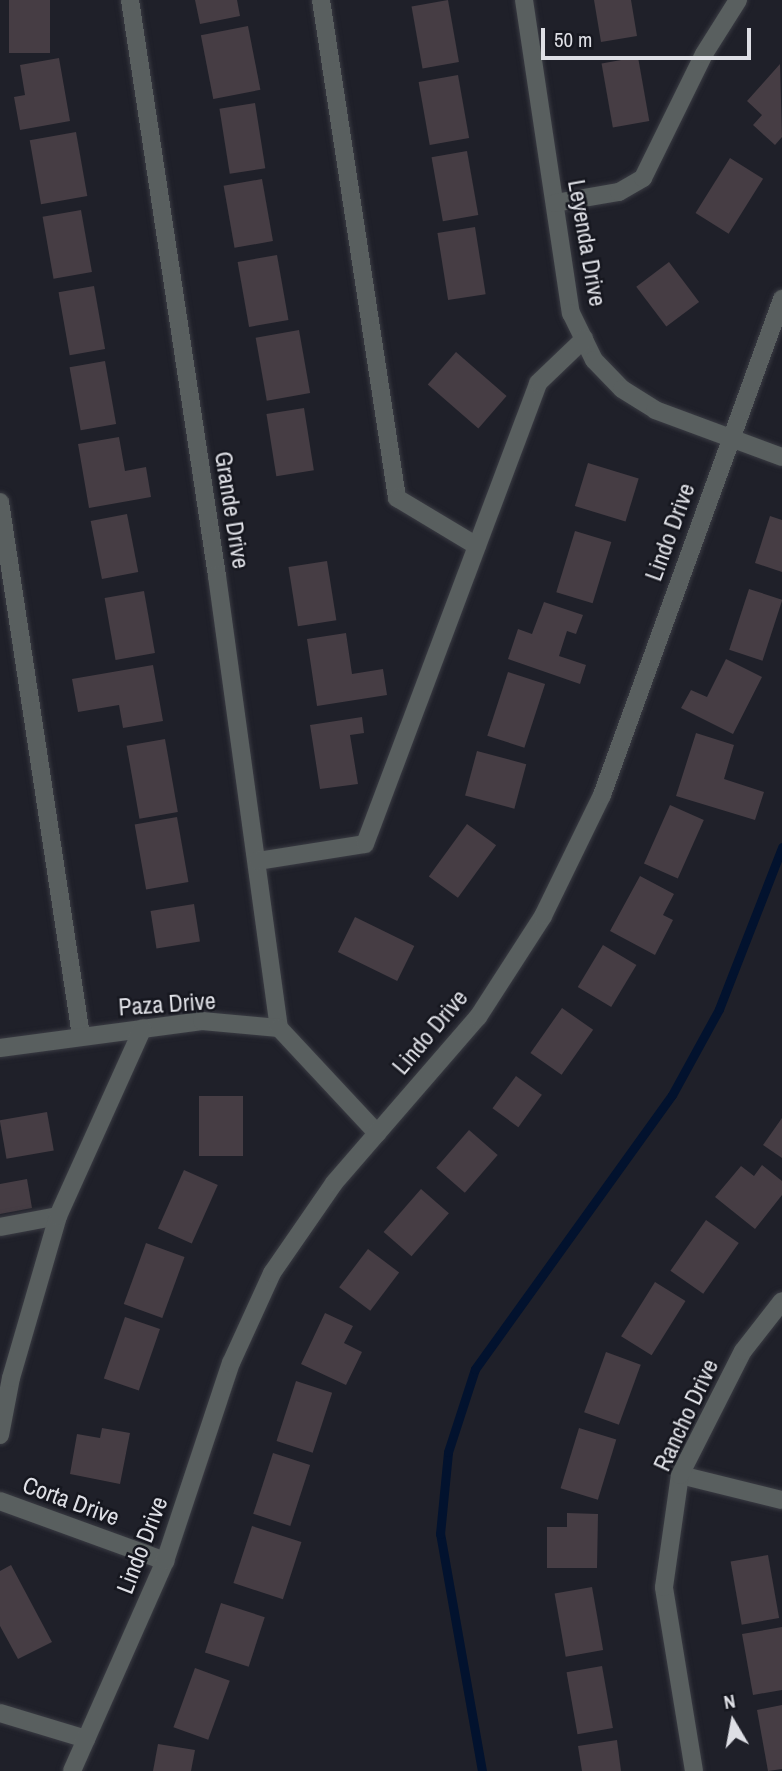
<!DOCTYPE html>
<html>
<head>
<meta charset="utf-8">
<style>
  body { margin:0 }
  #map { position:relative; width:782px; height:1771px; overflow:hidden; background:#1f2029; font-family:"Archivo Narrow",sans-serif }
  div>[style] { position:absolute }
  .stream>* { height:9px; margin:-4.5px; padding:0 4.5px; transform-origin:4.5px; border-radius:4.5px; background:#02122e }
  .building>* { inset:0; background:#463d44; transform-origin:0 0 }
  .roads { filter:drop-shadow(0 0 2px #3a3b43) drop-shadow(0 0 2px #3a3b43) }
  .minor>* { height:18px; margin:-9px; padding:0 9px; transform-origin:9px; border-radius:9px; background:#595f5f }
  span { translate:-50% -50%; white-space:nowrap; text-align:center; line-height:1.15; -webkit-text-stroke:5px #16171f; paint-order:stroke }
  .street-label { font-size:24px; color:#dedfe5 }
  .north { position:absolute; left:698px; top:1687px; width:70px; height:70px; -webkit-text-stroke:5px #16171f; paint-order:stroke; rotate:350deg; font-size:19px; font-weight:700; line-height:28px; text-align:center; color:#dedfe5 }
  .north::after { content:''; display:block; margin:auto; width:24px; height:32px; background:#dedfe5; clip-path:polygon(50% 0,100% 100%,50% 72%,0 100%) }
  .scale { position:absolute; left:541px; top:28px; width:210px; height:32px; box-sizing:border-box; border:4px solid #dedfe5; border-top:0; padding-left:9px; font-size:21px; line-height:24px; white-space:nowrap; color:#dedfe5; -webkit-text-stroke:5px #16171f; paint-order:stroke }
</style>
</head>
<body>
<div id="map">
  <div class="stream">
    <i style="left:482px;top:1771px;width:241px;rotate:-100deg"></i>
    <i style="left:440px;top:1534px;width:82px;rotate:-84.4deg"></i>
    <i style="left:448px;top:1452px;width:87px;rotate:-72deg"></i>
    <i style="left:475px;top:1369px;width:337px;rotate:-54.3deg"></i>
    <i style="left:672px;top:1095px;width:98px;rotate:-61.3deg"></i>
    <i style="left:719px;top:1009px;width:174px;rotate:-68.7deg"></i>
  </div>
  <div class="building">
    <i style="left:9px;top:0;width:41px;height:53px"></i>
    <i style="clip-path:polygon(195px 0,237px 0,240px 16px,200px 24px)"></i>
    <i style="left:448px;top:0;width:63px;height:37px;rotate:80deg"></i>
    <i style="clip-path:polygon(594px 0,631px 0,637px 36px,601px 42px)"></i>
    <i style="left:248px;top:26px;width:65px;height:48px;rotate:79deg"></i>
    <i style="left:638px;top:57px;width:65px;height:37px;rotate:80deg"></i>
    <i style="clip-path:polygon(59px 58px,70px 121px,20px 130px,14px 97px,25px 95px,20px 65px)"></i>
    <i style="clip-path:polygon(780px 64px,782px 137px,775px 145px,753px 125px,762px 115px,747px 101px)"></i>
    <i style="left:458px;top:75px;width:64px;height:40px;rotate:80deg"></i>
    <i style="left:255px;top:103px;width:66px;height:36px;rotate:81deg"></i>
    <i style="left:76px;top:132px;width:65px;height:47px;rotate:80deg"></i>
    <i style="left:467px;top:151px;width:65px;height:36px;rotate:80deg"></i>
    <i style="left:730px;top:158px;width:39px;height:65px;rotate:32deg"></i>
    <i style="left:262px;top:179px;width:63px;height:39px;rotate:80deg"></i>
    <i style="left:81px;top:210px;width:63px;height:39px;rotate:80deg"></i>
    <i style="left:475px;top:227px;width:68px;height:38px;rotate:81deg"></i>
    <i style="left:277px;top:255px;width:66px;height:40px;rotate:80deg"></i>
    <i style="left:669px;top:262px;width:50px;height:41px;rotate:53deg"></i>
    <i style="left:94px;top:286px;width:64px;height:36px;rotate:80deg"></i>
    <i style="left:299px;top:330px;width:64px;height:44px;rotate:80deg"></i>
    <i style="left:456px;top:352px;width:67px;height:43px;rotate:41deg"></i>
    <i style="left:105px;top:361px;width:64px;height:36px;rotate:80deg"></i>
    <i style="left:304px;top:408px;width:63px;height:38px;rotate:81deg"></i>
    <i style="clip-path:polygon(119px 437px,125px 471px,146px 467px,151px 497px,89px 508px,78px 444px)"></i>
    <i style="left:588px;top:463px;width:53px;height:45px;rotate:17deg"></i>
    <i style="left:127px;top:514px;width:59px;height:37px;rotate:79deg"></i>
    <i style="clip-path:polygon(770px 516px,782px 520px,782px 572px,755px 563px)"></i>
    <i style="left:575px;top:531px;width:38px;height:64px;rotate:17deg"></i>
    <i style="left:327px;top:561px;width:60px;height:39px;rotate:81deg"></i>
    <i style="left:749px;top:589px;width:35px;height:64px;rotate:18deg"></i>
    <i style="left:144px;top:591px;width:63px;height:40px;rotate:80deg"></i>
    <i style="clip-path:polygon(544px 602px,583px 615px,576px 634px,567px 631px,559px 656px,586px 665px,580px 684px,508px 659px,518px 629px,532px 634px)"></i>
    <i style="clip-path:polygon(346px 633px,352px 674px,383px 669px,387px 695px,317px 706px,307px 639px)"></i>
    <i style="clip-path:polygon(726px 659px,762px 677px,733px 734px,681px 708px,691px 690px,707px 697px)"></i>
    <i style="clip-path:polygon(153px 665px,163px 721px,123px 728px,119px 705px,78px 712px,72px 679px)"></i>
    <i style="left:508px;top:672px;width:39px;height:67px;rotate:18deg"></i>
    <i style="clip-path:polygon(362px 717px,364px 733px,350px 735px,358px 784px,320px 789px,310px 725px)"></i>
    <i style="clip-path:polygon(696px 733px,734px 745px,724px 779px,764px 792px,755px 820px,676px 796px)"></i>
    <i style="left:165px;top:739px;width:74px;height:39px;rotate:80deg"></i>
    <i style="left:477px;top:751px;width:51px;height:46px;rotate:15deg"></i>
    <i style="left:670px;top:805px;width:37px;height:64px;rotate:24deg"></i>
    <i style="left:177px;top:817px;width:66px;height:43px;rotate:80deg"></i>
    <i style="left:467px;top:824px;width:36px;height:65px;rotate:36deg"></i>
    <i style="clip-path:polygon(640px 876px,674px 894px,663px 915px,673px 920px,655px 955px,610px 931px)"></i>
    <i style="left:194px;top:904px;width:38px;height:44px;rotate:81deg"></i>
    <i style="left:355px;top:917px;width:66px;height:39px;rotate:26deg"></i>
    <i style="left:603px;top:945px;width:39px;height:49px;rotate:31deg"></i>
    <i style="left:562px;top:1008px;width:38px;height:55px;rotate:35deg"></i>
    <i style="left:516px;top:1076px;width:32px;height:40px;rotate:36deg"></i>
    <i style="left:199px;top:1096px;width:44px;height:60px"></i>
    <i style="left:47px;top:1112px;width:39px;height:48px;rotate:80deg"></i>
    <i style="clip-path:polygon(782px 1118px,782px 1158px,763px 1145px)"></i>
    <i style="left:469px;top:1130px;width:38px;height:50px;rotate:41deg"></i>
    <i style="clip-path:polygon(762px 1165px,782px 1181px,782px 1195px,755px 1229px,715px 1197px,741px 1166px,754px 1176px)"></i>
    <i style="left:184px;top:1170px;width:37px;height:64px;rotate:24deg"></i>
    <i style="clip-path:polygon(27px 1179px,32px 1208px,0 1214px,0 1184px)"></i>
    <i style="left:421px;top:1189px;width:37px;height:57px;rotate:41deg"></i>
    <i style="left:706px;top:1220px;width:40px;height:62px;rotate:35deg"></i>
    <i style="left:146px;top:1243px;width:41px;height:65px;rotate:20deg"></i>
    <i style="left:368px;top:1249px;width:39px;height:48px;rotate:37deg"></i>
    <i style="left:655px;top:1282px;width:36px;height:64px;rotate:32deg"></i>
    <i style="clip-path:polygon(325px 1313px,353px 1326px,344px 1343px,362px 1352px,346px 1385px,301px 1364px)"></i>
    <i style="left:125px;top:1317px;width:37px;height:65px;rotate:19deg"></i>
    <i style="left:606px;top:1352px;width:37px;height:64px;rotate:20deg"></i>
    <i style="left:296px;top:1381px;width:38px;height:63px;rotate:18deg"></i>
    <i style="clip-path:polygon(102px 1428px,130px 1433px,120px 1484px,70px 1474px,77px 1434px,100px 1438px)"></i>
    <i style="left:579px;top:1428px;width:39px;height:63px;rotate:17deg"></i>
    <i style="left:273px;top:1453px;width:39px;height:64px;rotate:18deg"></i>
    <i style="clip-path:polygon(567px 1513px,598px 1514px,597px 1568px,547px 1568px,547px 1527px,567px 1527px)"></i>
    <i style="left:252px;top:1526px;width:52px;height:60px;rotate:18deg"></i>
    <i style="left:768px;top:1555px;width:64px;height:38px;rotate:80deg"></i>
    <i style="clip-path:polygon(11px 1565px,52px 1642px,18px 1659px,0 1626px,0 1571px)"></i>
    <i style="left:592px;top:1587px;width:64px;height:38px;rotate:80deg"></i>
    <i style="left:221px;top:1603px;width:46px;height:52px;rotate:18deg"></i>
    <i style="clip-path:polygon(782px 1627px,782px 1690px,753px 1695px,742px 1634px)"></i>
    <i style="left:602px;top:1666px;width:63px;height:36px;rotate:80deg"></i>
    <i style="left:195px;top:1668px;width:37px;height:63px;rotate:20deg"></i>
    <i style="clip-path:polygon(782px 1705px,782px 1769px,768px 1771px,757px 1710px)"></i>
    <i style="clip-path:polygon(617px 1740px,621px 1771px,582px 1771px,578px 1746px)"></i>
    <i style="clip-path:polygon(158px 1744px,195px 1750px,191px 1771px,153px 1771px)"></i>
  </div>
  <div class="roads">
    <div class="minor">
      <i style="left:130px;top:0;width:583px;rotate:81.41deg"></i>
      <i style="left:217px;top:576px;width:456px;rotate:82.2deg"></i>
      <i style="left:321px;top:0;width:504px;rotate:81.32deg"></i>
      <i style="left:397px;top:498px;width:93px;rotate:31deg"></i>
      <i style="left:524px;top:0;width:317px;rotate:81.5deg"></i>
      <i style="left:571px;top:313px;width:52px;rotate:63.9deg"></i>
      <i style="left:594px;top:360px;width:40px;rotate:46deg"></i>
      <i style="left:622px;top:389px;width:39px;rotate:32deg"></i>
      <i style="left:655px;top:410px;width:135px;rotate:20.3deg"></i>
      <i style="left:555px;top:203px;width:65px;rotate:-9.8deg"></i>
      <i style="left:619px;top:192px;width:28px;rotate:-30deg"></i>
      <i style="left:643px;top:178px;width:138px;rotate:-63.8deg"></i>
      <i style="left:704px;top:54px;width:64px;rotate:-57.8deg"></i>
      <i style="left:0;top:502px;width:540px;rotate:81.37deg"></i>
      <i style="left:258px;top:861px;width:108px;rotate:-9deg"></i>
      <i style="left:365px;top:844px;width:492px;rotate:-69.4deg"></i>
      <i style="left:538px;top:383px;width:64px;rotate:-43.7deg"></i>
      <i style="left:0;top:1048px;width:204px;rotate:-7.6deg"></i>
      <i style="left:202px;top:1021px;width:77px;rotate:5.2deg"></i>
      <i style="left:279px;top:1028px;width:144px;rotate:47deg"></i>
      <i style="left:0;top:1227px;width:59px;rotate:-10.7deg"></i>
      <i style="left:0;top:1435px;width:58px;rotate:-79.1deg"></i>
      <i style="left:11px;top:1378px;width:169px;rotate:-73.8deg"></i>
      <i style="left:58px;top:1216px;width:206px;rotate:-65.7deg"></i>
      <i style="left:680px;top:1475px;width:105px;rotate:13.8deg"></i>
      <i style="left:0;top:1501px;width:176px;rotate:20deg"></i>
      <i style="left:0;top:1713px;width:90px;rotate:16.8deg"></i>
      <i style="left:72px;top:1771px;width:230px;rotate:-66.1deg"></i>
      <i style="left:165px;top:1561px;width:209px;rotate:-71.6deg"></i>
      <i style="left:231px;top:1363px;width:99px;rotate:-65.5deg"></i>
      <i style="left:272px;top:1273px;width:109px;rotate:-55.4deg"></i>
      <i style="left:334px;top:1183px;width:220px;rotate:-49.1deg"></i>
      <i style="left:478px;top:1017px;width:120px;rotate:-57.2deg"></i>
      <i style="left:543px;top:916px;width:135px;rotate:-64deg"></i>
      <i style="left:602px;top:795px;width:528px;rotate:-70.05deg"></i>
      <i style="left:694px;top:1771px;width:186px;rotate:-99.3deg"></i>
      <i style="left:664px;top:1587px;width:113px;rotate:-81.9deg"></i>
      <i style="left:680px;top:1475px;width:139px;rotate:-63.1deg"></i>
      <i style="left:743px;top:1351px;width:63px;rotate:-52deg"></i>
    </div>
  </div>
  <div class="street-label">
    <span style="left:587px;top:243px;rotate:80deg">Leyenda Drive</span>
    <span style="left:232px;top:510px;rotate:81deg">Grande Drive</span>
    <span style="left:670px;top:532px;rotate:-70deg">Lindo Drive</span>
    <span style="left:167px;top:1004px;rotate:-4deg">Paza Drive</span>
    <span style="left:430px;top:1032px;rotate:-50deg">Lindo Drive</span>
    <span style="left:686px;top:1415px;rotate:-65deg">Rancho Drive</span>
    <span style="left:71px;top:1501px;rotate:20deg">Corta Drive</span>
    <span style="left:142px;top:1545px;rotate:-69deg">Lindo Drive</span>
  </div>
  <div class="north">N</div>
  <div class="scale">50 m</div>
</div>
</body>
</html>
